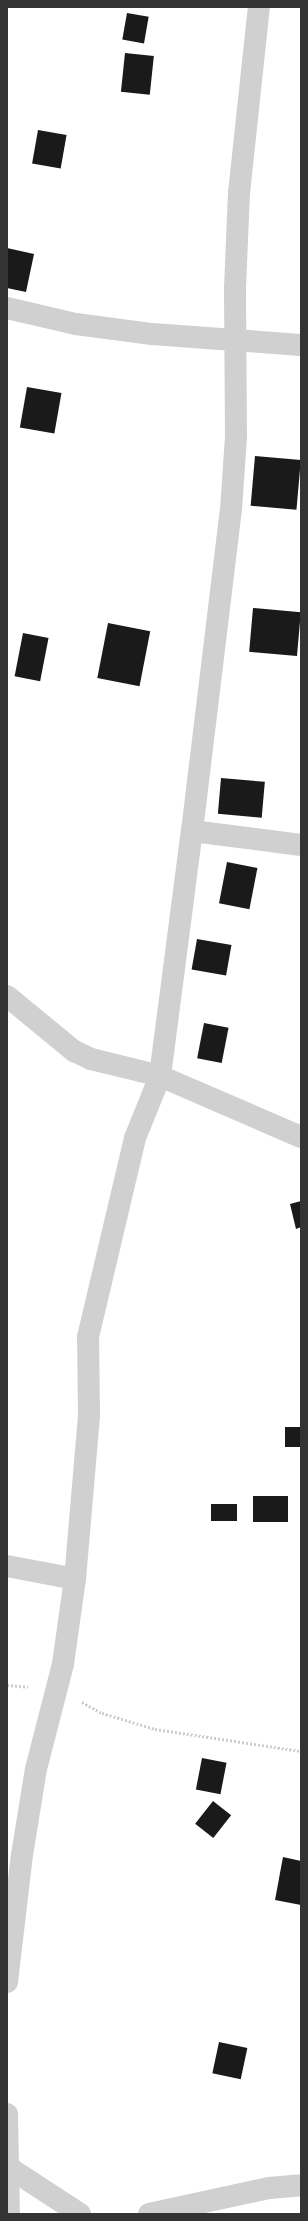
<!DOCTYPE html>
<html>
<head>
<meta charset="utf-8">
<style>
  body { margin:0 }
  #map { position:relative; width:308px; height:2221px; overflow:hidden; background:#fff; font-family:"Nunito Sans",sans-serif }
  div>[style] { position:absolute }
  .building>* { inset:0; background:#1a1a1a; transform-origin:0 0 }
  .path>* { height:2.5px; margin-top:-1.25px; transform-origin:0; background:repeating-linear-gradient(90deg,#cdcdcd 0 2px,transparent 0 4px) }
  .minor>* { height:22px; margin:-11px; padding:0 11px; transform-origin:11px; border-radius:11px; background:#d0d0d0 }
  span { translate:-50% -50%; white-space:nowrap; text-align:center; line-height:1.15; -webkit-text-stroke:4px #fff; paint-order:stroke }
  .frame { position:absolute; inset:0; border:8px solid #333; pointer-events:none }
</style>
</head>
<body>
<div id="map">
  <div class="building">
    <i style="left:127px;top:13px;width:22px;height:27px;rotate:10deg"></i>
    <i style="left:125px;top:53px;width:29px;height:39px;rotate:6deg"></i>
    <i style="left:38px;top:130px;width:29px;height:34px;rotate:10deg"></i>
    <i style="clip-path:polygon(7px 248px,34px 254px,26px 292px,7px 288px)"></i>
    <i style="left:27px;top:387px;width:35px;height:41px;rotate:10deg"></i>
    <i style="left:255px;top:456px;width:46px;height:50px;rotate:5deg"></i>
    <i style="left:253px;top:608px;width:48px;height:44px;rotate:5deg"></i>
    <i style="left:108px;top:623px;width:43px;height:56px;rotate:11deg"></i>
    <i style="left:23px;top:633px;width:26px;height:44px;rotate:11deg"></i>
    <i style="left:221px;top:778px;width:44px;height:36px;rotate:5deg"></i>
    <i style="left:227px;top:862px;width:31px;height:42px;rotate:11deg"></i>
    <i style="left:197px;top:939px;width:35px;height:31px;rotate:10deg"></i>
    <i style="left:204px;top:1023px;width:25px;height:36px;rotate:11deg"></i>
    <i style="clip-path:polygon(301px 1201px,301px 1227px,296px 1229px,290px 1204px)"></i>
    <i style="left:285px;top:1427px;width:16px;height:20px"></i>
    <i style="left:253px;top:1496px;width:35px;height:26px"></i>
    <i style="left:211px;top:1504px;width:26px;height:17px"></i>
    <i style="left:202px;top:1758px;width:25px;height:32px;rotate:11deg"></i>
    <i style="left:213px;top:1801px;width:23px;height:29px;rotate:38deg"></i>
    <i style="clip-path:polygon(283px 1857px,301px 1861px,301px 1905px,275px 1900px)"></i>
    <i style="left:219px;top:2042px;width:29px;height:32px;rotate:12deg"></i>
  </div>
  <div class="path">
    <i style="left:7px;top:1685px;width:21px;rotate:5deg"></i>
    <i style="left:82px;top:1702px;width:23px;rotate:29deg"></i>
    <i style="left:102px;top:1713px;width:55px;rotate:16.8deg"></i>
    <i style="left:155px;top:1729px;width:148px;rotate:8.6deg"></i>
  </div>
  <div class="minor">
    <i style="left:7px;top:308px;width:71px;rotate:13.1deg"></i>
    <i style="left:76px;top:324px;width:77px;rotate:7.5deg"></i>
    <i style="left:152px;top:334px;width:149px;rotate:4.2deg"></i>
    <i style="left:192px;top:831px;width:110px;rotate:7.3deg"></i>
    <i style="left:7px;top:996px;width:87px;rotate:39.4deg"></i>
    <i style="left:74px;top:1051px;width:19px;rotate:25deg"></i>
    <i style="left:91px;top:1059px;width:71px;rotate:13.8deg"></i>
    <i style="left:160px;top:1076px;width:154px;rotate:23.4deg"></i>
    <i style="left:7px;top:1566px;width:69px;rotate:10.8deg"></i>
    <i style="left:7px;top:1982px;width:128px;rotate:-83.3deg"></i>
    <i style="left:22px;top:1855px;width:87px;rotate:-80.8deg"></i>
    <i style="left:36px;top:1769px;width:108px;rotate:-75.6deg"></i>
    <i style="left:63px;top:1664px;width:86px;rotate:-82deg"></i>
    <i style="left:75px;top:1579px;width:165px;rotate:-85.1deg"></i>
    <i style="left:89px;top:1415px;width:78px;rotate:-90.7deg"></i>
    <i style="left:88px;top:1337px;width:204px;rotate:-76.7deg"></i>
    <i style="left:135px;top:1138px;width:67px;rotate:-68deg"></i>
    <i style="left:160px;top:1076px;width:247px;rotate:-82.6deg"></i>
    <i style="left:192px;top:831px;width:323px;rotate:-83.1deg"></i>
    <i style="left:231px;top:510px;width:74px;rotate:-86.1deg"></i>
    <i style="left:236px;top:436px;width:148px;rotate:-90.4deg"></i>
    <i style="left:235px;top:288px;width:95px;rotate:-87.6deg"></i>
    <i style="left:239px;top:193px;width:187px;rotate:-83.9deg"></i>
    <i style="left:7px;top:2114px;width:100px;rotate:88.9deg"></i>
    <i style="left:8px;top:2167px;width:86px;rotate:33.1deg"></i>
    <i style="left:149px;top:2214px;width:123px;rotate:-12.2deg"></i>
    <i style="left:269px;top:2188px;width:32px;rotate:-5deg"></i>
  </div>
  <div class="frame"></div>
</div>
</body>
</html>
